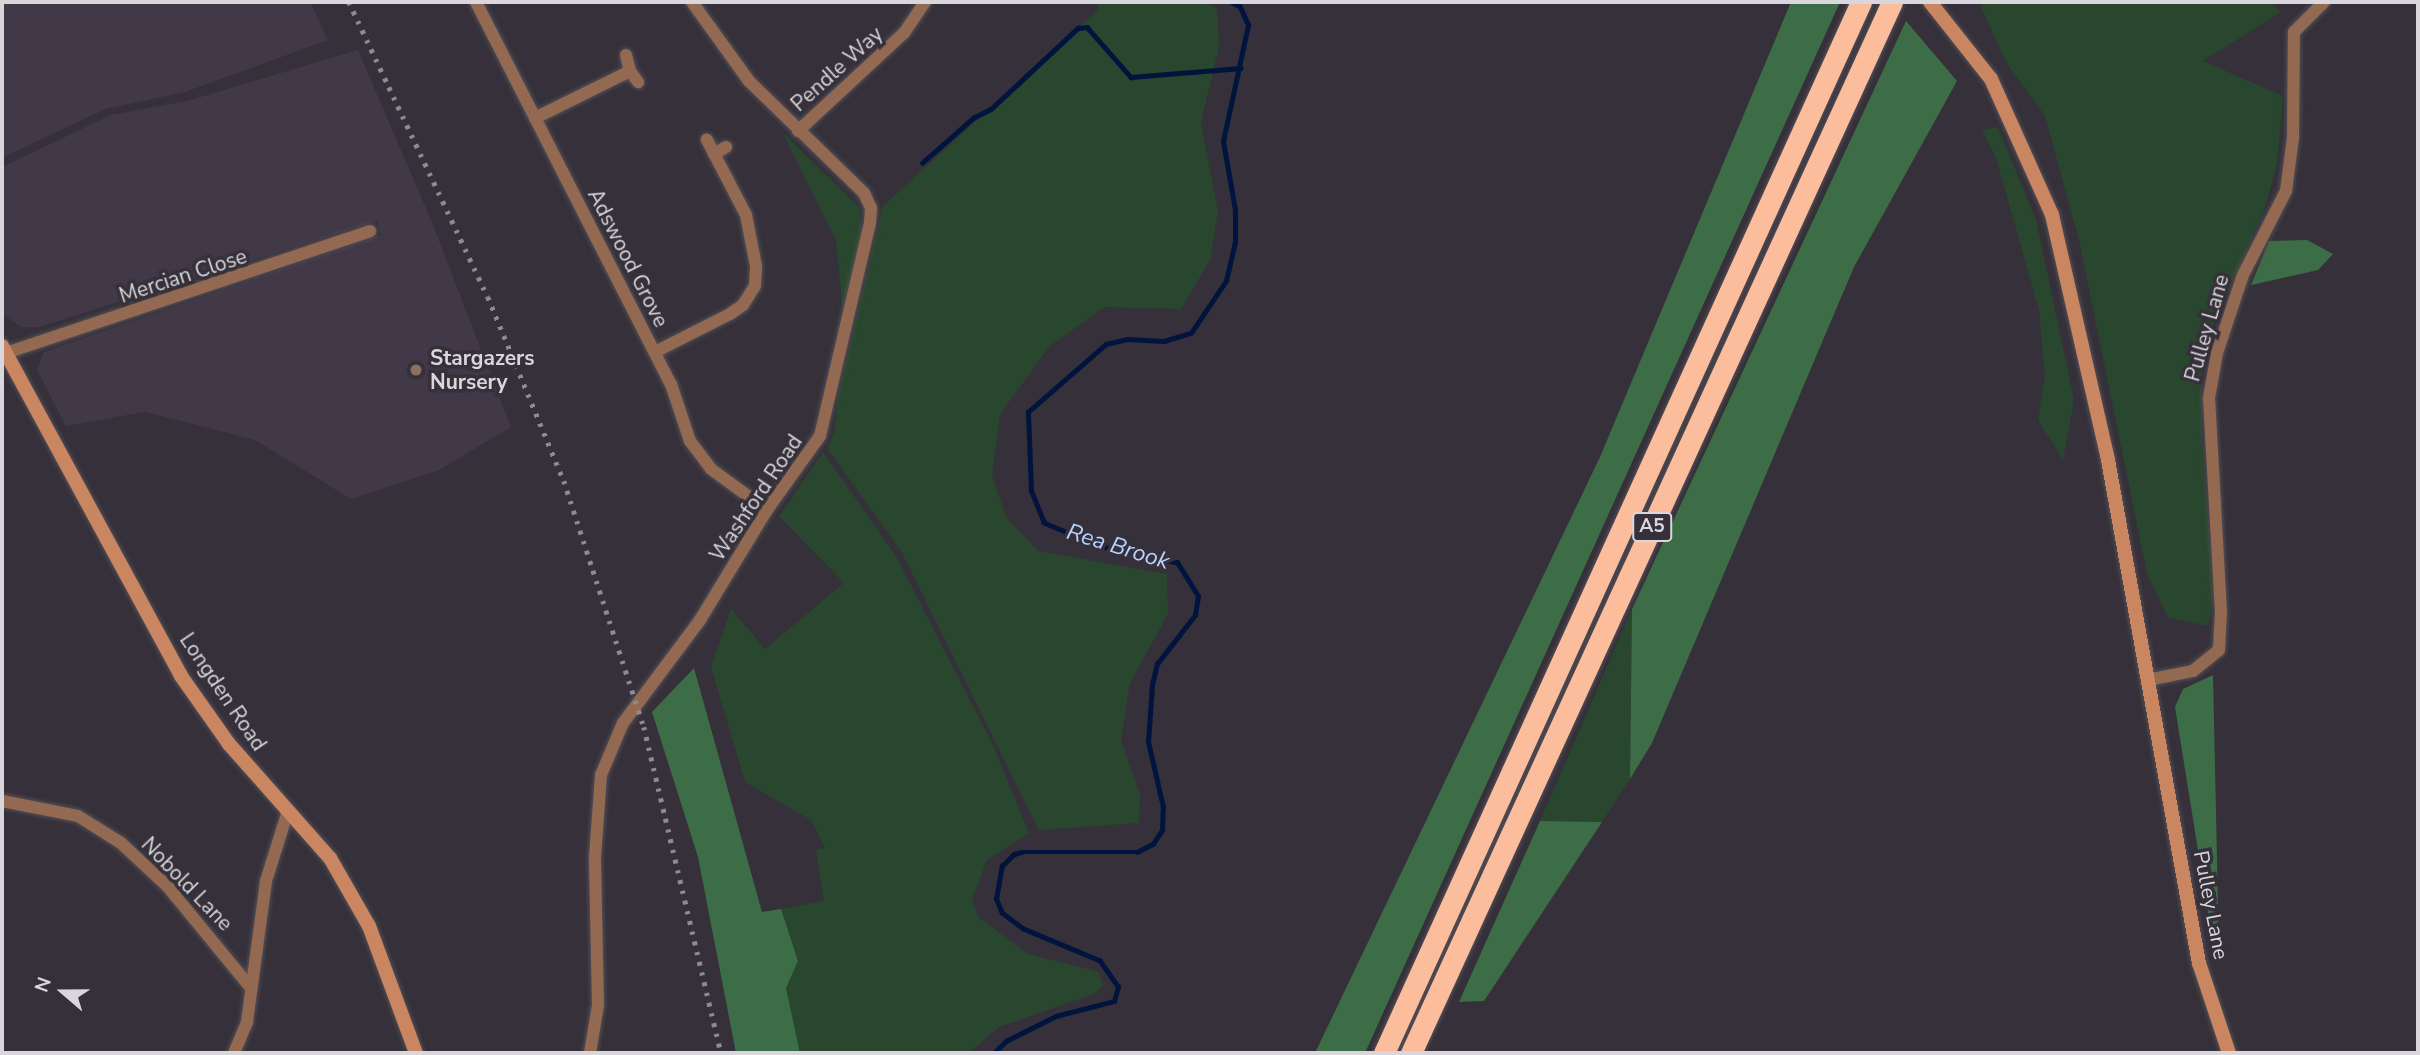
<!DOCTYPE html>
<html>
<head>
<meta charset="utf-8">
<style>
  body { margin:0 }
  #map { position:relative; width:2420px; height:1055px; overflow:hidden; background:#353039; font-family:"Nunito Sans",sans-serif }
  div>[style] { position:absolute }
  .built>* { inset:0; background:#413947 }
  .green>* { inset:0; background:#29472e }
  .forest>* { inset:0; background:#3d6d46 }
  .stream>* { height:4.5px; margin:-2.25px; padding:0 2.25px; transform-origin:2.25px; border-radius:2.25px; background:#01143d }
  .roads { filter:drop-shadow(0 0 2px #534e56) drop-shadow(0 0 2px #534e56) }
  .street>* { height:12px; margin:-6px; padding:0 6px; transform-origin:6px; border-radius:6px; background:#936952 }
  .secondary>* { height:14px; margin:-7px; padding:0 7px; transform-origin:7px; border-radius:7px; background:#c98661 }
  .highway>* { height:21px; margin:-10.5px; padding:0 10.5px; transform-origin:10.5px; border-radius:10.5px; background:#fcbd9c }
  .rail>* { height:4.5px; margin-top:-2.25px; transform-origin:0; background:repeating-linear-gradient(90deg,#8f8b92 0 3.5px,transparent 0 10.5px) }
  .dots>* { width:19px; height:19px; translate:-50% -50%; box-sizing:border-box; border:4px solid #353039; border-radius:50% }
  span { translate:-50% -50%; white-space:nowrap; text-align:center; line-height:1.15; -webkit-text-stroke:7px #353039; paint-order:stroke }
  .shield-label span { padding:2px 5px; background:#353039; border:2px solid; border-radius:5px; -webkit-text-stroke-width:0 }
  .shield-label { font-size:19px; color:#dad7dc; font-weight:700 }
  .street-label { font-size:21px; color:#dad7dc }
  .poi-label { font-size:21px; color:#dad7dc; font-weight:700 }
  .left { translate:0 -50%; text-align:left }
  .water-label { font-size:23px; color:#b8d3ff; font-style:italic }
  .frame { position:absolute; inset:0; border:4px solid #dad7dc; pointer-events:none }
  .north { position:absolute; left:28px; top:957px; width:70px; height:70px; -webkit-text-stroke:5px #353039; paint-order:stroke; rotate:290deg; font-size:19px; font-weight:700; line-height:28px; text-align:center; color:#dad7dc }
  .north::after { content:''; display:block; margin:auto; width:24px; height:32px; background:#dad7dc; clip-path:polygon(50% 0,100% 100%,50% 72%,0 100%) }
</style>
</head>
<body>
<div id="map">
  <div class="built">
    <i style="clip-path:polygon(2px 2px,310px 2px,328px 40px,185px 92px,105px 109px,2px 158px)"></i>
    <i style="clip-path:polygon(358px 50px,431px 220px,511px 427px,439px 470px,351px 499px,255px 440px,145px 412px,66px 426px,37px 370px,44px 352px,381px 235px,377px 221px,39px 327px,21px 327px,2px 314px,2px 167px,111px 115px,187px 101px)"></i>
  </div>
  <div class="green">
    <i style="clip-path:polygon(1099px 2px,1205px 2px,1217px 9px,1219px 46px,1201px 123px,1218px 212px,1210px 260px,1181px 309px,1105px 307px,1050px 346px,1000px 414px,992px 475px,1006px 517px,1038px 551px,1167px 574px,1168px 614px,1130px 683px,1121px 740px,1140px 795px,1139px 823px,1039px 830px,901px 551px,827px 448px,834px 434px,838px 395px,883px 206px,1097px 11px)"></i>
    <i style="clip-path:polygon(1979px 2px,2271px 2px,2281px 12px,2203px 61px,2283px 96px,2277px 164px,2265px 208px,2212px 328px,2202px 366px,2202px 442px,2214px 598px,2208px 626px,2168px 618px,2147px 573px,2079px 240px,2045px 116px,2006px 62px)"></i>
    <i style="clip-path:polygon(1998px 127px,2036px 220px,2074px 400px,2063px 460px,2038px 420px,2045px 376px,2039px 310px,1996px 158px,1982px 130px)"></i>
    <i style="clip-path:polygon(783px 133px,859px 207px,863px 234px,843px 313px,836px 240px)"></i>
    <i style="clip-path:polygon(823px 452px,896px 556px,993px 745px,1029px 833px,987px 860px,972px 899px,978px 917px,1028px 954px,1099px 972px,1103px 986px,1091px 995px,999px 1027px,969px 1053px,800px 1053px,786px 988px,798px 961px,781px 909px,824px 901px,816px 850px,825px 848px,811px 820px,745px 782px,711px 667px,731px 609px,765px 649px,844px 583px,779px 516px)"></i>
    <i style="clip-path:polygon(1632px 609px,1630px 779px,1602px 822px,1540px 821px)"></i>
  </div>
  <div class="forest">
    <i style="clip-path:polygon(1791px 2px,1840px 2px,1365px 1053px,1315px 1053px,1600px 457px)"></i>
    <i style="clip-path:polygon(1906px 21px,1957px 81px,1854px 267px,1652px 743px,1630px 779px,1632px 609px)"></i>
    <i style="clip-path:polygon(2307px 240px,2333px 254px,2318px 270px,2251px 285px,2269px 241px)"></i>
    <i style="clip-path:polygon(694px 668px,762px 912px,781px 909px,798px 961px,786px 988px,800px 1053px,736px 1053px,698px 857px,652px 712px)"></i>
    <i style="clip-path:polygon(2213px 675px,2219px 951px,2214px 950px,2175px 707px,2183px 689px)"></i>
    <i style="clip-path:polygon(1540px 821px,1602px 822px,1484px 1001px,1459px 1002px)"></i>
  </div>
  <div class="stream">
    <i style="left:922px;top:163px;width:68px;rotate:-41.4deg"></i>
    <i style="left:973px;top:118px;width:20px;rotate:-27deg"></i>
    <i style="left:991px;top:109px;width:119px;rotate:-43deg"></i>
    <i style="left:1078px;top:28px;width:9px;rotate:-6deg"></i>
    <i style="left:1087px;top:27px;width:67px;rotate:48.7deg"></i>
    <i style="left:1131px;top:77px;width:110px;rotate:-4.7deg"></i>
    <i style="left:994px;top:1053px;width:17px;rotate:-45deg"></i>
    <i style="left:1006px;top:1041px;width:56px;rotate:-26.6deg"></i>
    <i style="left:1056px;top:1016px;width:60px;rotate:-14.5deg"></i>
    <i style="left:1114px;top:1001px;width:15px;rotate:-74deg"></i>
    <i style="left:1118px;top:987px;width:32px;rotate:-125deg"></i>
    <i style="left:1100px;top:961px;width:83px;rotate:-157.4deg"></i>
    <i style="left:1023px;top:929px;width:26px;rotate:-143deg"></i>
    <i style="left:1002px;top:913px;width:15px;rotate:-113deg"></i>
    <i style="left:996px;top:899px;width:34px;rotate:-80deg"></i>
    <i style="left:1002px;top:866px;width:17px;rotate:-45deg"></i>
    <i style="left:1014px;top:854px;width:8px;rotate:-14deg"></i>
    <i style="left:1022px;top:852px;width:115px"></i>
    <i style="left:1137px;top:852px;width:18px;rotate:-27deg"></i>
    <i style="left:1153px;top:844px;width:17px;rotate:-57deg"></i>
    <i style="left:1162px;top:830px;width:23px;rotate:-88deg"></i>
    <i style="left:1163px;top:807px;width:67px;rotate:-103deg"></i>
    <i style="left:1148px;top:742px;width:57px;rotate:-86deg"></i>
    <i style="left:1152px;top:685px;width:22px;rotate:-77deg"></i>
    <i style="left:1157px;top:664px;width:62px;rotate:-52.2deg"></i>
    <i style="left:1195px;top:615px;width:19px;rotate:-81deg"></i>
    <i style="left:1198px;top:596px;width:39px;rotate:-122deg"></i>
    <i style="left:1177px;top:563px;width:81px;rotate:-167.9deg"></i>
    <i style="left:1098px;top:546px;width:59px;rotate:-156.9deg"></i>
    <i style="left:1044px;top:523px;width:35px;rotate:-112deg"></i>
    <i style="left:1031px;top:491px;width:79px;rotate:-92.2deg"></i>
    <i style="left:1028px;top:412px;width:103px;rotate:-41.1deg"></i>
    <i style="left:1106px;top:344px;width:22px;rotate:-13deg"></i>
    <i style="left:1127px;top:339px;width:37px;rotate:3deg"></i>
    <i style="left:1164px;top:341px;width:28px;rotate:-17deg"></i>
    <i style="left:1191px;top:333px;width:63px;rotate:-56.1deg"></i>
    <i style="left:1226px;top:281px;width:39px;rotate:-77deg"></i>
    <i style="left:1235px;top:243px;width:33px;rotate:-90deg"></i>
    <i style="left:1235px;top:210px;width:70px;rotate:-99.9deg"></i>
    <i style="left:1223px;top:141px;width:119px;rotate:-77.8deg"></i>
    <i style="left:1248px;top:25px;width:20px;rotate:-114deg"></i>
    <i style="left:1240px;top:7px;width:10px;rotate:-151deg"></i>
  </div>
  <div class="roads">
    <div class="street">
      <i style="left:476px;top:2px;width:429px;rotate:63deg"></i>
      <i style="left:671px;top:384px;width:60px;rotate:71.6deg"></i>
      <i style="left:690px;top:441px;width:35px;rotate:53deg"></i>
      <i style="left:711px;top:469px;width:69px;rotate:36.2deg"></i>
      <i style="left:626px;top:55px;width:16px;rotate:76deg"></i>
      <i style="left:535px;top:118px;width:106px;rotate:-26.3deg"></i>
      <i style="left:630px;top:71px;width:14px;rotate:54deg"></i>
      <i style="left:798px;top:131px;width:144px;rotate:-42.8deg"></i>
      <i style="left:904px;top:33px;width:37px;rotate:-56deg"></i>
      <i style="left:714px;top:154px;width:14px;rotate:-30deg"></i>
      <i style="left:655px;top:352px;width:84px;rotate:-26.9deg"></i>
      <i style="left:730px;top:314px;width:16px;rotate:-35deg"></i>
      <i style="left:743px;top:305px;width:22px;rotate:-58deg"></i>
      <i style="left:755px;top:286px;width:20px;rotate:-87deg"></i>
      <i style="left:756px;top:266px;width:52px;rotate:-101.1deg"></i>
      <i style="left:746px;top:215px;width:85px;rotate:-117.5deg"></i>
      <i style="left:6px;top:353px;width:384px;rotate:-18.5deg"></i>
      <i style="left:2148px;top:680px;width:46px;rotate:-11.3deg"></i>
      <i style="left:2193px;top:671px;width:33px;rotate:-39deg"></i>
      <i style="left:2219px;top:650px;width:38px;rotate:-87deg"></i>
      <i style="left:2221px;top:612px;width:214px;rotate:-93.2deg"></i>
      <i style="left:2209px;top:398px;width:46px;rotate:-79.9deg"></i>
      <i style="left:2217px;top:353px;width:82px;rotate:-71.6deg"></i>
      <i style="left:2243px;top:275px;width:94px;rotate:-62.9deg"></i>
      <i style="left:2286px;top:191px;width:53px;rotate:-82.5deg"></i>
      <i style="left:2293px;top:138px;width:106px;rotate:-89.5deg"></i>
      <i style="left:2294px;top:32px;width:42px;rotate:-45deg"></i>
      <i style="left:2px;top:801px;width:77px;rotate:11.2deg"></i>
      <i style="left:78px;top:816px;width:51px;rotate:32.1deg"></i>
      <i style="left:121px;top:843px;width:64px;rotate:43.1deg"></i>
      <i style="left:168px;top:887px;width:131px;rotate:50.6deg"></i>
      <i style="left:234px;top:1053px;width:34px;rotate:-67deg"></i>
      <i style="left:247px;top:1022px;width:142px;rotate:-82.3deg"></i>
      <i style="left:266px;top:881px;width:70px;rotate:-72.6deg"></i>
      <i style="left:590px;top:1053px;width:49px;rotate:-80.5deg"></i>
      <i style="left:598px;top:1005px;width:148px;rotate:-91.2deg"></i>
      <i style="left:595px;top:857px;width:82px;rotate:-85.8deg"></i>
      <i style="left:601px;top:775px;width:56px;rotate:-67.1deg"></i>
      <i style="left:623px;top:723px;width:129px;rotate:-53.2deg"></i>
      <i style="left:700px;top:620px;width:129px;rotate:-58.7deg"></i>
      <i style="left:767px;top:510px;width:91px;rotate:-54.4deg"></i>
      <i style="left:820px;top:436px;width:219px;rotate:-76.8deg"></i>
      <i style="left:870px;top:223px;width:15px;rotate:-86deg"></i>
      <i style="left:871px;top:208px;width:17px;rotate:-115deg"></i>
      <i style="left:864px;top:193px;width:161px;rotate:-135.8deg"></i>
      <i style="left:749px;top:81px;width:97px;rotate:-125.8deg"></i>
    </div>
    <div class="secondary">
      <i style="left:1930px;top:2px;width:98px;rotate:51.6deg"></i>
      <i style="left:1991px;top:79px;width:149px;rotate:65.8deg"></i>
      <i style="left:2052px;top:215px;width:251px;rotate:77.1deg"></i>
      <i style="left:2108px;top:460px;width:511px;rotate:79.75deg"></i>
      <i style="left:2199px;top:963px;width:95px;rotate:71.6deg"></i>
      <i style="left:2px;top:346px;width:375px;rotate:61.5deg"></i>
      <i style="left:181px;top:676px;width:83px;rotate:54.8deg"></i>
      <i style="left:229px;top:744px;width:152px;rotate:48.5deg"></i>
      <i style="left:330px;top:858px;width:78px;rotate:60.2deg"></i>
      <i style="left:369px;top:926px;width:135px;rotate:69.7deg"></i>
    </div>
    <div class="highway">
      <i style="left:1384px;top:1053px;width:1154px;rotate:-65.59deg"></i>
      <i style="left:1411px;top:1053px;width:1156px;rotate:-65.41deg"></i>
    </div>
  </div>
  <div class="rail">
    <i style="left:349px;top:2px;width:326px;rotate:64.8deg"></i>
    <i style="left:488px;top:297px;width:199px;rotate:67.6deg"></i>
    <i style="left:564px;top:481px;width:259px;rotate:72deg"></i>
    <i style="left:644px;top:727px;width:335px;rotate:76.7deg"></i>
  </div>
  <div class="dots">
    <i style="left:416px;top:370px;background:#8d6e63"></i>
  </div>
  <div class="shield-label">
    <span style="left:1652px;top:527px">A5</span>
  </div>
  <div class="street-label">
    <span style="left:837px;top:69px;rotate:-42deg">Pendle Way</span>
    <span style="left:628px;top:258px;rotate:63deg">Adswood Grove</span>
    <span style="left:183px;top:276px;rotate:-18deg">Mercian Close</span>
    <span style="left:2207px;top:328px;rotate:-74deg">Pulley Lane</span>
    <span style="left:756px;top:498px;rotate:-56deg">Washford Road</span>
    <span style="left:223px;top:692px;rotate:56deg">Longden Road</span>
    <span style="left:187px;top:884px;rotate:46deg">Nobold Lane</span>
    <span style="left:2211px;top:905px;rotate:79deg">Pulley Lane</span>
  </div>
  <div class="poi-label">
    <span class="left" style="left:430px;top:370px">Stargazers<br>Nursery</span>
  </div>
  <div class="water-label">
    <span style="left:1118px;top:547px;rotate:17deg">Rea Brook</span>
  </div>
  <div class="frame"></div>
  <div class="north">N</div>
</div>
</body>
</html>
